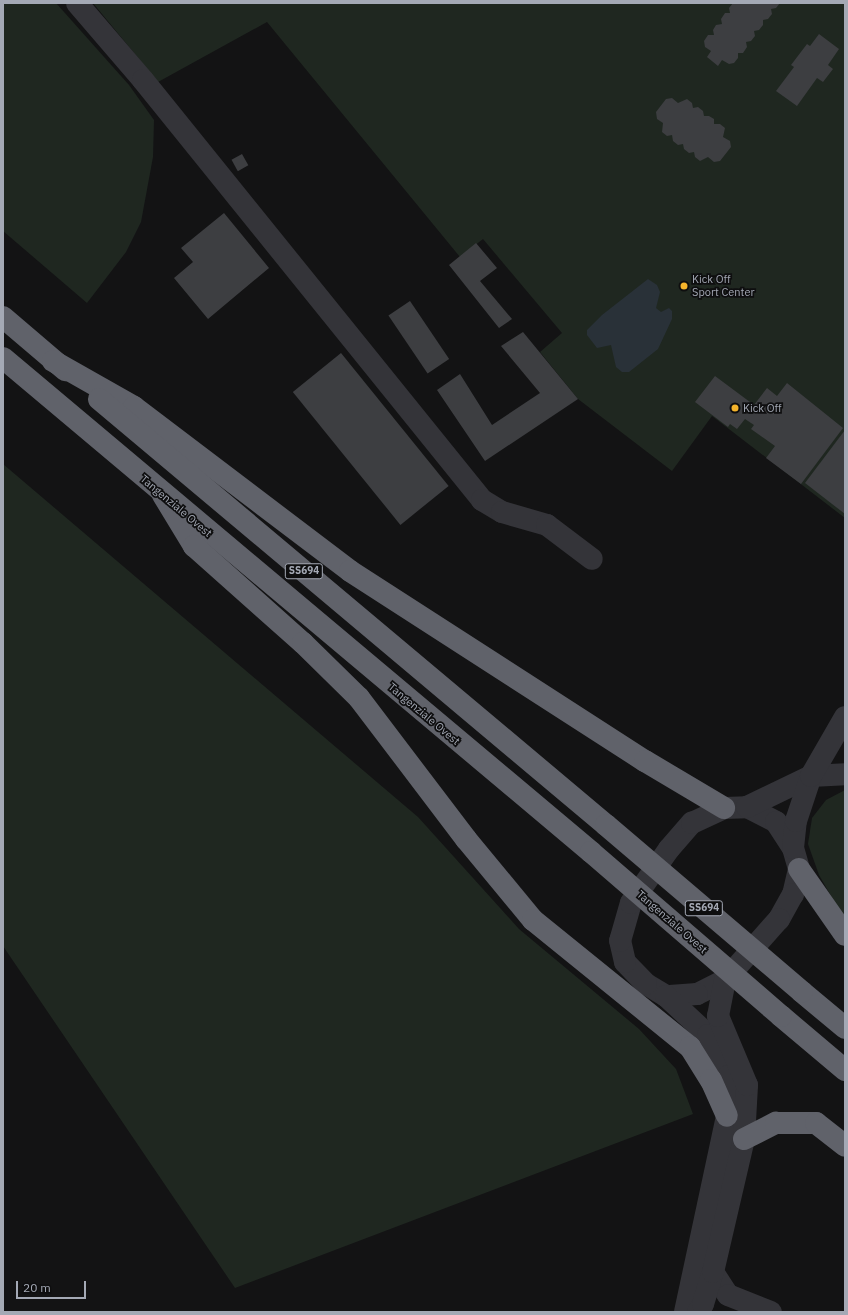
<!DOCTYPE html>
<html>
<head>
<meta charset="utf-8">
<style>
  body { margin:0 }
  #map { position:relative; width:848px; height:1315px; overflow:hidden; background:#131314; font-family:"IBM Plex Sans",sans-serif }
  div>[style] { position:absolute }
  .green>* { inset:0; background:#1f2720 }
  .water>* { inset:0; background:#293138 }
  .building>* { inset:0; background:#3d3e41; transform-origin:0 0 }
  .minor>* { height:22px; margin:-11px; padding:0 11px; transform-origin:11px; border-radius:11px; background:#343439 }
  .highway>* { height:22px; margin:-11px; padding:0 11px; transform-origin:11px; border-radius:11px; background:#60626a }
  .highway-bridge>* { height:22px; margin:-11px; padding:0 11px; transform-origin:11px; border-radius:11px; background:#60626a }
  .dots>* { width:11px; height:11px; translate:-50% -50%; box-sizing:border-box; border:2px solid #0e0e0f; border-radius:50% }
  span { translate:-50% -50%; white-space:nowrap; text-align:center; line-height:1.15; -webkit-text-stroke:3.5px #0e0e0f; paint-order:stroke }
  .shield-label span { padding:1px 3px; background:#0e0e0f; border:1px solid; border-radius:3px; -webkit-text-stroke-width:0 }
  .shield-label { font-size:10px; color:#a4a9b5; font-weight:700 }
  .poi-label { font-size:11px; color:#a4a9b5 }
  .left { translate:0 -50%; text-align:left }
  .street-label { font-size:11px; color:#a4a9b5 }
  .frame { position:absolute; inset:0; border:4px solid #a4a9b5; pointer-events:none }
  .scale { position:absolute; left:16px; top:1281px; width:70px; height:18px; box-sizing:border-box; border:2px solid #a4a9b5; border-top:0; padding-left:5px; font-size:12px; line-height:14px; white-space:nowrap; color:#a4a9b5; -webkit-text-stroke:3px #0e0e0f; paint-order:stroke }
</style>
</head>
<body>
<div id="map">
  <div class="green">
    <i style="clip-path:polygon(3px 3px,56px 3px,129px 85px,154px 120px,153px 157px,141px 222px,126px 252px,87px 303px,3px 231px)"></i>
    <i style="clip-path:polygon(93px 3px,845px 3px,845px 518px,712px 416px,672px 471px,578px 399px,540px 352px,562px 333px,483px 239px,460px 257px,267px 22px,158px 82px)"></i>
    <i style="clip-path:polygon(3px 464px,418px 817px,519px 929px,639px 1029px,676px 1069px,693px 1114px,235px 1288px,3px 946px)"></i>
    <i style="clip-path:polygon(845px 790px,845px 920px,819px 875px,808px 844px,812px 818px,826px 800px)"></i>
  </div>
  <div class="water">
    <i style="clip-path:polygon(648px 279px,657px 285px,660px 292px,656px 308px,661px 312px,669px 308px,672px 311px,672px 319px,658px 349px,629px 372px,622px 372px,616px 367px,611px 345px,597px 348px,587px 335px,587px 330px,602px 315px)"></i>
  </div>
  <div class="building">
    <i style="clip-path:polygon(733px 3px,780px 3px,776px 8px,771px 9px,772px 14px,768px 19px,763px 20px,763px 25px,759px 30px,754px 31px,755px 36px,751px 41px,746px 42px,747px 47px,743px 53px,738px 53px,738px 58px,734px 63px,729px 64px,722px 60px,718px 66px,707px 57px,711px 51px,705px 47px,704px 41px,708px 35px,714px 35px,713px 30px,716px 25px,722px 24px,721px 19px,725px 13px,730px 13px,729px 8px)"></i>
    <i style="clip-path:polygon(819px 34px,839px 49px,828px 65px,833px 69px,823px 82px,817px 78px,797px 106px,776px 91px,794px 67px,791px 65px,807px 44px,810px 46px)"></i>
    <i style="clip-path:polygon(672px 98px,678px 103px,687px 99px,692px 103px,693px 108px,698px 107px,703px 111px,704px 116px,709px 116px,714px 119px,714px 124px,720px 124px,725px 128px,723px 137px,730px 141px,731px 147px,720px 161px,714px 162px,708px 157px,700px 161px,695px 157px,694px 152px,689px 153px,684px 149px,683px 144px,678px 145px,673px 141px,672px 135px,667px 136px,662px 132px,663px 123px,657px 119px,656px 112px,666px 99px)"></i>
    <i style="left:242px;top:154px;width:13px;height:12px;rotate:61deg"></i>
    <i style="clip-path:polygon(224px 213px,269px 268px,208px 319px,174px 278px,193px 262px,181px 248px)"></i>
    <i style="clip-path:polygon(476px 243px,497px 268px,480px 281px,512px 319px,499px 328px,449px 265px)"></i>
    <i style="left:410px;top:301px;width:70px;height:26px;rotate:56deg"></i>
    <i style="clip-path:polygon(523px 332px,578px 399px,485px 461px,437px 390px,460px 374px,492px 425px,540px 393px,501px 346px)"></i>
    <i style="left:341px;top:353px;width:171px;height:62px;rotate:51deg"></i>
    <i style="clip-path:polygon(715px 376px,754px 405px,767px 388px,777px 396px,787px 383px,843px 428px,801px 484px,766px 458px,775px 446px,751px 429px,754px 425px,745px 419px,737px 429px,730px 424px,728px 427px,695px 402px)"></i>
    <i style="clip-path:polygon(845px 430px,845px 514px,805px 483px)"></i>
  </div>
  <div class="minor">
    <i style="left:77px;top:3px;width:101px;rotate:49.4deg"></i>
    <i style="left:143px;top:80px;width:540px;rotate:51.09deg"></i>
    <i style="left:482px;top:500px;width:23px;rotate:31deg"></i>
    <i style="left:502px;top:512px;width:47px;rotate:16.1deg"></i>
    <i style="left:547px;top:525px;width:56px;rotate:37.1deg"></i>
    <i style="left:747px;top:807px;width:33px;rotate:27deg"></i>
    <i style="left:776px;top:822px;width:31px;rotate:57deg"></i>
    <i style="left:793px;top:848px;width:22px;rotate:74deg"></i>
    <i style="left:799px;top:869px;width:26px;rotate:103deg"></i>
    <i style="left:793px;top:894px;width:29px;rotate:119deg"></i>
    <i style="left:779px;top:919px;width:81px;rotate:131.5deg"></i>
    <i style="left:725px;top:980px;width:31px;rotate:153deg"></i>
    <i style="left:697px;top:994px;width:31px;rotate:176deg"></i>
    <i style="left:666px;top:996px;width:23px;rotate:-149deg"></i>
    <i style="left:646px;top:984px;width:30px;rotate:-134deg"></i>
    <i style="left:625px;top:962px;width:22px;rotate:-103deg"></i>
    <i style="left:620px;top:941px;width:40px;rotate:-74deg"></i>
    <i style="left:631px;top:903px;width:66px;rotate:-54.9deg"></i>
    <i style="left:669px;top:849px;width:35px;rotate:-49deg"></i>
    <i style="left:692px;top:823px;width:35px;rotate:-25deg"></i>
    <i style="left:724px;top:808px;width:23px;rotate:-2deg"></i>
    <i style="left:747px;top:807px;width:71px;rotate:-25.8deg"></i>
    <i style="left:811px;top:776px;width:34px;rotate:-3deg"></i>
    <i style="left:793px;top:848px;width:27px;rotate:-84deg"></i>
    <i style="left:796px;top:821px;width:47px;rotate:-71.6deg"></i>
    <i style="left:811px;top:776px;width:68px;rotate:-60deg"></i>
    <i style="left:666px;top:996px;width:57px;rotate:42.9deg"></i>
    <i style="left:708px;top:1035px;width:46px;rotate:64deg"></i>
    <i style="left:728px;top:1076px;width:40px;rotate:91.4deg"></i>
    <i style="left:727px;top:1116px;width:200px;rotate:102.1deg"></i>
    <i style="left:713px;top:1272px;width:27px;rotate:57deg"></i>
    <i style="left:728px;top:1295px;width:46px;rotate:21.6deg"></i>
    <i style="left:698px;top:1312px;width:9px;rotate:-58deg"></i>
    <i style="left:703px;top:1304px;width:34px;rotate:-73deg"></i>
    <i style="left:713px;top:1272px;width:137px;rotate:-76.9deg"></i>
    <i style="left:744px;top:1139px;width:54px;rotate:-86.8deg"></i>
    <i style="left:747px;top:1085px;width:75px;rotate:-112.8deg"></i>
    <i style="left:718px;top:1016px;width:37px;rotate:-79deg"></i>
  </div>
  <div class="highway">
    <i style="left:3px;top:317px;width:82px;rotate:40.5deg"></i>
    <i style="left:3px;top:358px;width:768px;rotate:40.03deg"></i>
    <i style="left:53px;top:361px;width:93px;rotate:29.6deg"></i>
    <i style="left:134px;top:407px;width:271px;rotate:37.2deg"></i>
    <i style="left:350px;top:571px;width:351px;rotate:32.8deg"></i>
    <i style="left:645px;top:761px;width:92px;rotate:30.7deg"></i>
    <i style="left:99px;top:399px;width:662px;rotate:40.04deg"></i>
    <i style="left:163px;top:495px;width:60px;rotate:58.7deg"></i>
    <i style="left:194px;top:546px;width:146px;rotate:41.7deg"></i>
    <i style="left:303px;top:643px;width:78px;rotate:44.5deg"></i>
    <i style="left:359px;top:698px;width:177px;rotate:52.8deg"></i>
    <i style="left:466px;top:839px;width:105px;rotate:50.4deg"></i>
    <i style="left:533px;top:920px;width:202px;rotate:39deg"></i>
    <i style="left:690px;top:1047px;width:39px;rotate:58deg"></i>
    <i style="left:711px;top:1080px;width:39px;rotate:66deg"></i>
    <i style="left:799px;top:869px;width:80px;rotate:55.1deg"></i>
    <i style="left:802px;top:992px;width:56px;rotate:39.9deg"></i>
    <i style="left:781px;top:1016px;width:84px;rotate:40.2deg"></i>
    <i style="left:744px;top:1139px;width:36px;rotate:-27deg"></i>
    <i style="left:776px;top:1123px;width:40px"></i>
    <i style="left:816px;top:1123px;width:37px;rotate:38deg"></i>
  </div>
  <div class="highway-bridge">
    <i style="left:606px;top:825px;width:257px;rotate:40.4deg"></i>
    <i style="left:591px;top:852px;width:251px;rotate:40.8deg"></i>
  </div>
  <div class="dots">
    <i style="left:684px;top:286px;background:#f4b32b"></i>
    <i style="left:735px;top:408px;background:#f4b32b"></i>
  </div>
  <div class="shield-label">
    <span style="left:304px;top:571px">SS694</span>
    <span style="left:704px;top:908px">SS694</span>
  </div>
  <div class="poi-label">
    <span class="left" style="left:692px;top:286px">Kick Off<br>Sport Center</span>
    <span class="left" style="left:743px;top:408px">Kick Off</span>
  </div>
  <div class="street-label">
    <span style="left:176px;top:506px;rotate:40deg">Tangenziale Ovest</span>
    <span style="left:424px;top:714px;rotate:40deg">Tangenziale Ovest</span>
    <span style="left:672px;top:922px;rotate:41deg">Tangenziale Ovest</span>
  </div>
  <div class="frame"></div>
  <div class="scale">20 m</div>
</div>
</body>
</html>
